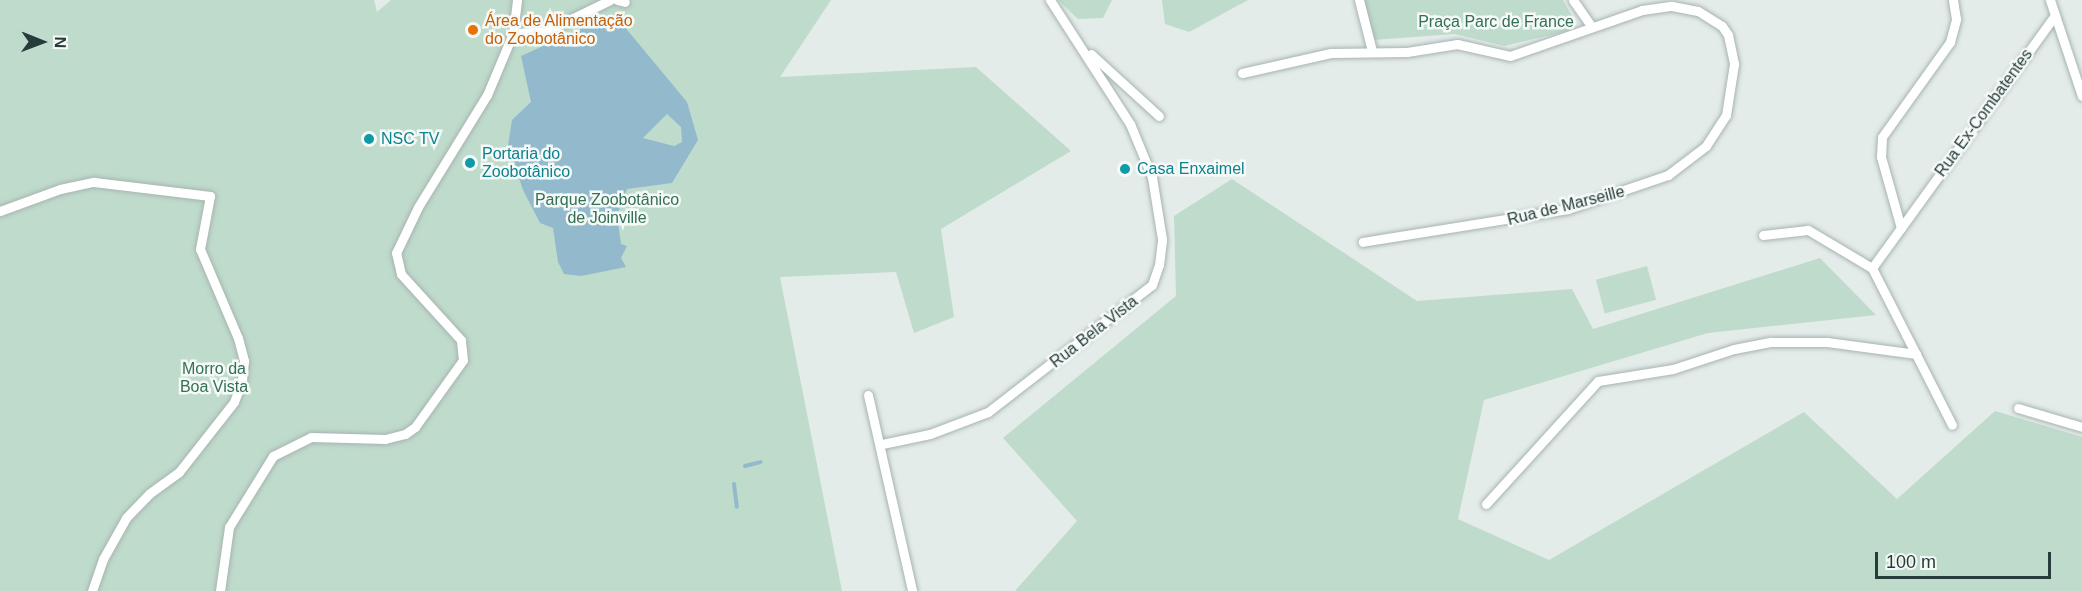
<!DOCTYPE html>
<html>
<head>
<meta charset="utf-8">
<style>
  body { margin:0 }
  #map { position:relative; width:2082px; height:591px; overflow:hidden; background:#e4ecea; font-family:Helvetica,sans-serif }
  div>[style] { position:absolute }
  .green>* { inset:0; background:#bfdbcb; transform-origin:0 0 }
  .water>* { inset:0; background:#92bacc }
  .stream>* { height:4px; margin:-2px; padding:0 2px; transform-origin:2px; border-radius:2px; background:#92bacc }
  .roads { filter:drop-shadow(0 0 2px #a7b4b2) drop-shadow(0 0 2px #a7b4b2) }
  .street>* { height:9px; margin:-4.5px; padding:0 4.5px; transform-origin:4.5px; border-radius:4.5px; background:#fff }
  .dots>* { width:16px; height:16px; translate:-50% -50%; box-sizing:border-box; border:3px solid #f5f9f7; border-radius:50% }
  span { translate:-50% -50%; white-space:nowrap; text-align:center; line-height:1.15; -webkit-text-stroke:5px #f5f9f7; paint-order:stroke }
  .food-label { font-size:16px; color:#c56008 }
  .left { translate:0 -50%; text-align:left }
  .park-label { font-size:16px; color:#337054 }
  .street-label { font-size:16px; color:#253c3a }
  .culture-label { font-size:16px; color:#0d838f }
  .north { position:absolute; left:12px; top:12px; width:60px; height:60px; -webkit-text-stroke:4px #f5f9f7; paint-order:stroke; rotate:91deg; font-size:16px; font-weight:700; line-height:24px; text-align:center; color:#253c3a }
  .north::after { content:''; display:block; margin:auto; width:21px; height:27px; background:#253c3a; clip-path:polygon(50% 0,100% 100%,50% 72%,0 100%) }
  .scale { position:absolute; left:1875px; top:552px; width:176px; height:27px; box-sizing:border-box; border:3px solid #253c3a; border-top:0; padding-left:8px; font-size:18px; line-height:21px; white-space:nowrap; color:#253c3a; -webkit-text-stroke:4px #f5f9f7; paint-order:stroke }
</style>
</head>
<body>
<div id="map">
  <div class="green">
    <i style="clip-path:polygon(0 0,374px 0,377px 12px,391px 0,831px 0,780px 77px,976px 67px,1071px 151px,941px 229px,954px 317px,914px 333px,896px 272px,780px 277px,842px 591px,0 591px)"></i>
    <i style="clip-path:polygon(1058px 0,1112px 0,1103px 18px,1078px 19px)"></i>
    <i style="clip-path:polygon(1162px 0,1248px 0,1189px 32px,1165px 24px)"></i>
    <i style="clip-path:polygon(1361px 0,1563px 0,1576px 23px,1568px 31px,1504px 46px,1455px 34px,1372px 40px)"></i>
    <i style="clip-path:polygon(1232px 179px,1417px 301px,1572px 289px,1593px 329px,1820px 258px,1876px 315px,1708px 333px,1484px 400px,1458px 519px,1549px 560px,1804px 412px,1897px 499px,1995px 411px,2082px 437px,2082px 591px,1015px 591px,1077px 521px,1003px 438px,1176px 296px,1174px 216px)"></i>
    <i style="left:1647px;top:266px;width:35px;height:53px;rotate:75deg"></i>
  </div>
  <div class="water">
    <i style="clip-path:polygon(evenodd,614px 14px,687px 102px,698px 140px,672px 183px,627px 189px,617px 215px,621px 244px,627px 246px,621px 258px,626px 267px,581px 276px,564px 274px,558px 262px,553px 228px,540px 223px,523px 190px,508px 145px,512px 120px,531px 102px,521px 56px,614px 14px,667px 114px,681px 127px,682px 142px,674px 146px,643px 138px,667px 114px)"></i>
  </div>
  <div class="stream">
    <i style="left:745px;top:466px;width:16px;rotate:-14deg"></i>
    <i style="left:734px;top:484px;width:23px;rotate:83deg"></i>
  </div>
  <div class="roads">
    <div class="street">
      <i style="left:617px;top:0;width:8px;rotate:14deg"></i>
      <i style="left:1359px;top:0;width:53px;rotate:75.7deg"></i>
      <i style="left:1573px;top:0;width:33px;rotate:55deg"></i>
      <i style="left:2050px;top:0;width:101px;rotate:71.6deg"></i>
      <i style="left:513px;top:33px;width:33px;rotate:-3deg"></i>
      <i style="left:546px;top:31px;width:71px;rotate:-25.8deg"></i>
      <i style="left:1091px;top:54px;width:92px;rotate:42.4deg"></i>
      <i style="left:1242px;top:73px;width:91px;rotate:-12.7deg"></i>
      <i style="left:1331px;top:53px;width:76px;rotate:-0.8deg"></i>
      <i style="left:1407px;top:52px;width:51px;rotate:-9.1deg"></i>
      <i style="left:1457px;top:44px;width:54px;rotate:12.8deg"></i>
      <i style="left:1510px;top:56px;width:140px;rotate:-19.2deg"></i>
      <i style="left:1642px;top:10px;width:30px;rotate:-8deg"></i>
      <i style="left:1672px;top:6px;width:26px;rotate:11deg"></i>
      <i style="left:1698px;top:11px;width:28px;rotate:32deg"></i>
      <i style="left:1722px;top:26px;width:11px;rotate:56deg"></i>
      <i style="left:1728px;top:35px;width:30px;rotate:78deg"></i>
      <i style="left:1734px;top:64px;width:52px;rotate:98.9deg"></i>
      <i style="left:1726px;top:115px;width:37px;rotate:123deg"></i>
      <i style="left:1706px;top:146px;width:48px;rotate:142.7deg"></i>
      <i style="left:1668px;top:175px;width:106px;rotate:161.2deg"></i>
      <i style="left:1568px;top:209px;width:208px;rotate:170.9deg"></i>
      <i style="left:0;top:211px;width:64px;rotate:-20.1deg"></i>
      <i style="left:60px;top:189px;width:35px;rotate:-12deg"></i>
      <i style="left:94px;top:182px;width:117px;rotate:6.9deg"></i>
      <i style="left:210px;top:196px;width:54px;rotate:100.7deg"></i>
      <i style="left:200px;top:249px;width:97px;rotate:66.9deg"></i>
      <i style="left:238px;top:338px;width:24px;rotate:75deg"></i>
      <i style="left:244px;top:361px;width:20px;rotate:96deg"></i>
      <i style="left:242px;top:381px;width:22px;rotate:111deg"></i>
      <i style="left:234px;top:402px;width:89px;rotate:128.2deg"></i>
      <i style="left:179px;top:472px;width:37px;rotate:144deg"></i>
      <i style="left:149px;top:494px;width:33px;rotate:134deg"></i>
      <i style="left:126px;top:518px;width:47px;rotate:119.3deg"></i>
      <i style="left:103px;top:559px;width:34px;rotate:109deg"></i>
      <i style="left:1901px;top:228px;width:74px;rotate:-105.7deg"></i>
      <i style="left:1881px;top:157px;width:20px;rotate:-87deg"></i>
      <i style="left:1882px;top:137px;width:117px;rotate:-54.4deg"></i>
      <i style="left:1950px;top:42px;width:24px;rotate:-75deg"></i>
      <i style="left:1956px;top:19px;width:19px;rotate:-99deg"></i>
      <i style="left:1763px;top:235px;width:45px;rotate:-6.3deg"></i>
      <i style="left:1808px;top:230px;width:74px;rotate:30.7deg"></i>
      <i style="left:1872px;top:268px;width:176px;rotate:63deg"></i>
      <i style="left:1872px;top:268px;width:312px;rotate:-54.1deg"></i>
      <i style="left:868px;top:395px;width:201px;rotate:77.3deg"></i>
      <i style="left:2018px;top:408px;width:67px;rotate:16.5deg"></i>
      <i style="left:882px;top:444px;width:49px;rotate:-11.8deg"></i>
      <i style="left:930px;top:434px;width:62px;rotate:-20.8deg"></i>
      <i style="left:988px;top:412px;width:207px;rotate:-37.8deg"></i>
      <i style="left:1152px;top:285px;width:21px;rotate:-71deg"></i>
      <i style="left:1159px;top:265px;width:26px;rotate:-83deg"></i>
      <i style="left:1162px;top:239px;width:63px;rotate:-99.2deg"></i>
      <i style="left:1152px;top:177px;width:57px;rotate:-112.5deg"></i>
      <i style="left:1130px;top:124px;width:148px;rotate:-122.8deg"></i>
      <i style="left:1486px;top:504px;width:166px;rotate:-47.7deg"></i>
      <i style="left:1598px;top:381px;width:76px;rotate:-9.1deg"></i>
      <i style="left:1673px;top:369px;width:64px;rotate:-18.2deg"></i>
      <i style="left:1734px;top:349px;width:38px;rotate:-11deg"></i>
      <i style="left:1771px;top:342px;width:56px"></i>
      <i style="left:1827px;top:342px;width:90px;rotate:7.7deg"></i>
      <i style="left:220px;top:591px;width:65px;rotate:-82deg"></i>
      <i style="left:229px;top:527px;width:84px;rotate:-58.2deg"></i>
      <i style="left:273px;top:456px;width:42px;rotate:-26.6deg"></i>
      <i style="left:311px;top:437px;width:74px;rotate:1.5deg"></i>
      <i style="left:385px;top:439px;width:21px;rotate:-14deg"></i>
      <i style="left:405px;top:434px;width:12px;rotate:-35deg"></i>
      <i style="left:415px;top:427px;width:82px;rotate:-54.4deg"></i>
      <i style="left:463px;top:360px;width:20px;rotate:-96deg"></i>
      <i style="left:461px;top:340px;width:89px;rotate:-132.3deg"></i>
      <i style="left:401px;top:274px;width:22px;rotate:-103deg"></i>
      <i style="left:396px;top:253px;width:51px;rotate:-64.4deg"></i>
      <i style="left:418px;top:207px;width:132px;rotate:-58.4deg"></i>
      <i style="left:487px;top:95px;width:67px;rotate:-67.2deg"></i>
      <i style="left:513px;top:33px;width:33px;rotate:-83deg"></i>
    </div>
  </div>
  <div class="dots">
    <i style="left:473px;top:30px;background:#e8710a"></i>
    <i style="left:369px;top:139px;background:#0f9aa8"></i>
    <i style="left:470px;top:163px;background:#0f9aa8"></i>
    <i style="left:1125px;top:169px;background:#0f9aa8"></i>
  </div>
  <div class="food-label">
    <span class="left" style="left:485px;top:30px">Área de Alimentação<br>do Zoobotânico</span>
  </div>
  <div class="park-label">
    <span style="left:1496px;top:22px">Praça Parc de France</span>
    <span style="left:607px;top:209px">Parque Zoobotânico<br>de Joinville</span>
    <span style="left:214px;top:378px">Morro da<br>Boa Vista</span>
  </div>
  <div class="street-label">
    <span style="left:1984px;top:113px;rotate:-54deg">Rua Ex-Combatentes</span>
    <span style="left:1566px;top:206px;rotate:-14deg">Rua de Marseille</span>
    <span style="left:1094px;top:332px;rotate:-38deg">Rua Bela Vista</span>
  </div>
  <div class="culture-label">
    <span class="left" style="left:381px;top:139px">NSC TV</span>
    <span class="left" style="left:482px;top:163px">Portaria do<br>Zoobotânico</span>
    <span class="left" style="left:1137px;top:169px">Casa Enxaimel</span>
  </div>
  <div class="north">N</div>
  <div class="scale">100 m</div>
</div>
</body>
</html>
